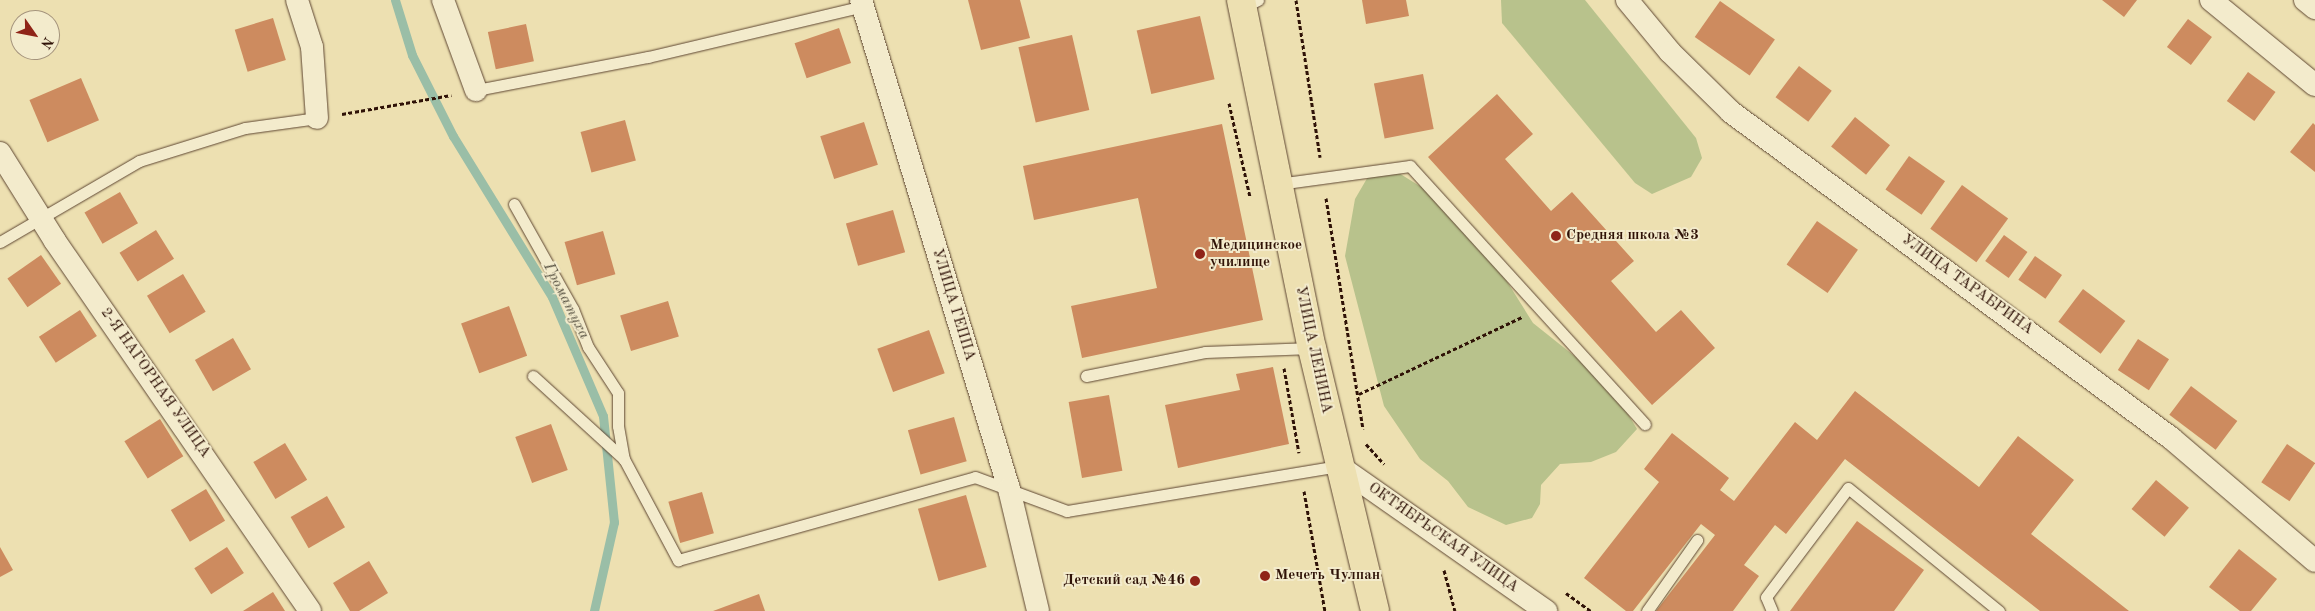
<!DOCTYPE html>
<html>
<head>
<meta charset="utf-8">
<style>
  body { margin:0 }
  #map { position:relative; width:2315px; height:611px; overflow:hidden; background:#ede0b1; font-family:"Old Standard TT",serif }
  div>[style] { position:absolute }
  .green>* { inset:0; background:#b8c28c }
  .stream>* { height:9px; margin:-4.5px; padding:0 4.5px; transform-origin:4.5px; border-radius:4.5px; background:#9abea7 }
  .building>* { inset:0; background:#cd8b5f; transform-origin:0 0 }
  .path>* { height:3px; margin-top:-1.5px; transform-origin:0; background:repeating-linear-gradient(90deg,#2f1207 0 4px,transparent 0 6.5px) }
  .roads { filter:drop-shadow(0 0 1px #5e4632) drop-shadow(0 0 1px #5e4632) }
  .lane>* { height:11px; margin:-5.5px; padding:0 5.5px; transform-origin:5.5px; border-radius:5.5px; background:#f3ebcc }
  .street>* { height:22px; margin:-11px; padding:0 11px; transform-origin:11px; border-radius:11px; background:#f3ebcc }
  .primary>* { height:28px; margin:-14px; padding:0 14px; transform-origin:14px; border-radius:14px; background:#ede0b1 }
  .dots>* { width:14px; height:14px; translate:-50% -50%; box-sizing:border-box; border:2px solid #f3ebcc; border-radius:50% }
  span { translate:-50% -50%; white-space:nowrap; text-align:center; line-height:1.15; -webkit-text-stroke:4px #f3ebcc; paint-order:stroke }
  .poi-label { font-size:15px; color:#2f1207; font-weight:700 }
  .left { translate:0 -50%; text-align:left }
  .right { translate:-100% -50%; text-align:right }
  .street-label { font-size:15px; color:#2f1207 }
  .water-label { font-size:16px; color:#544e3f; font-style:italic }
  .north { position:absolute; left:10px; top:10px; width:50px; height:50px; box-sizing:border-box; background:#f3ebcc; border:1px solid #a5947d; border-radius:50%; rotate:123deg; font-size:14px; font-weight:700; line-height:20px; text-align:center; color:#2f1207 }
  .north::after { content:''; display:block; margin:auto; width:18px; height:22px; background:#8f2418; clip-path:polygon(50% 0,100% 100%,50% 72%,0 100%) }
</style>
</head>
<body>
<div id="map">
  <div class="green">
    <i style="clip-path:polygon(1501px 0,1585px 0,1696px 138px,1702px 158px,1691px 177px,1652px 194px,1635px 183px,1502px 23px)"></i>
    <i style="clip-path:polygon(1386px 165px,1434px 195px,1501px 272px,1533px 323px,1587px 366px,1620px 401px,1637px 429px,1616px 452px,1591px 462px,1560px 464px,1541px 485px,1540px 504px,1532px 518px,1506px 525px,1468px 507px,1448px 481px,1420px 459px,1384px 406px,1345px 256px,1355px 199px,1369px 175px)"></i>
  </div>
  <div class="stream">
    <i style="left:395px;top:0;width:58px;rotate:72.8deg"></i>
    <i style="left:412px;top:55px;width:91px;rotate:63.2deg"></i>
    <i style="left:453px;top:136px;width:189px;rotate:58.4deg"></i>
    <i style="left:552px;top:297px;width:129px;rotate:66.8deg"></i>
    <i style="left:603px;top:416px;width:107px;rotate:84.1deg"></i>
    <i style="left:614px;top:522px;width:91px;rotate:102.7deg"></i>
  </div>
  <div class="building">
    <i style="clip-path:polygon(968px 0,1020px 0,1030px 38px,981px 50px)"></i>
    <i style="clip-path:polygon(1362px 0,1406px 0,1409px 16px,1366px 24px)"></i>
    <i style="clip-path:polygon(2102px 0,2137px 0,2124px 17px)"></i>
    <i style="left:1720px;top:1px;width:67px;height:44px;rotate:35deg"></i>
    <i style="left:1200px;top:16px;width:65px;height:65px;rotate:77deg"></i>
    <i style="left:273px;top:18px;width:44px;height:40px;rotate:73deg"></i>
    <i style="left:2188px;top:19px;width:30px;height:35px;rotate:37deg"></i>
    <i style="left:526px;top:24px;width:38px;height:39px;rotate:78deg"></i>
    <i style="left:839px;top:28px;width:37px;height:47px;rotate:71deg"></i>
    <i style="left:1072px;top:35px;width:77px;height:55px;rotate:77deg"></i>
    <i style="left:1799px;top:66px;width:41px;height:39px;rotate:37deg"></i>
    <i style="left:2248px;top:72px;width:34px;height:36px;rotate:36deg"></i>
    <i style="left:1423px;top:74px;width:56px;height:50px;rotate:79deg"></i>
    <i style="left:81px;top:78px;width:46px;height:56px;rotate:67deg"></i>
    <i style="clip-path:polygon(1497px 94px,1533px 134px,1505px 159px,1551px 211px,1572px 192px,1634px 261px,1611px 281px,1656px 332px,1681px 310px,1715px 348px,1652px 405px,1428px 157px)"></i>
    <i style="left:1855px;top:117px;width:45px;height:38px;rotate:39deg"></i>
    <i style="left:625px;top:120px;width:42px;height:46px;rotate:75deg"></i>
    <i style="left:864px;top:122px;width:45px;height:46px;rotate:72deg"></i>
    <i style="clip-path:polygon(2313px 123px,2315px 125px,2315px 172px,2290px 152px)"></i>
    <i style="clip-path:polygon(1222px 124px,1263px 320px,1082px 358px,1071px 306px,1157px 288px,1138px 198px,1034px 220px,1023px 166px)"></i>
    <i style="left:1909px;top:156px;width:44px;height:41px;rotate:35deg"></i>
    <i style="left:1962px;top:185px;width:57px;height:54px;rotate:36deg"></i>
    <i style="left:120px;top:192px;width:36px;height:41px;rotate:60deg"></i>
    <i style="left:893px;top:210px;width:44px;height:49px;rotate:74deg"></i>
    <i style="left:1817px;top:221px;width:50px;height:53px;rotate:35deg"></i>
    <i style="left:156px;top:230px;width:34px;height:43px;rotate:58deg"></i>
    <i style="left:603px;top:231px;width:45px;height:40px;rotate:74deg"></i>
    <i style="left:2004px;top:235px;width:29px;height:32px;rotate:36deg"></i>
    <i style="left:41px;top:255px;width:35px;height:41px;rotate:55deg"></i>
    <i style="left:2035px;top:256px;width:33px;height:29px;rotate:35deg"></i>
    <i style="left:183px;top:274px;width:44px;height:42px;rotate:59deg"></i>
    <i style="left:2083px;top:289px;width:53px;height:41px;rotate:37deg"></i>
    <i style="left:668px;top:301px;width:37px;height:50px;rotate:73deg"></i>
    <i style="left:509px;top:306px;width:53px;height:51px;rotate:70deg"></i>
    <i style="left:80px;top:310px;width:31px;height:49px;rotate:57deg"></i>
    <i style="left:929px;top:330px;width:46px;height:55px;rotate:70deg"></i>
    <i style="left:233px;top:338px;width:36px;height:44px;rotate:60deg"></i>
    <i style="left:2138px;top:339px;width:37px;height:37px;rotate:33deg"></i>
    <i style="clip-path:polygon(1273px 367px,1289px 444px,1178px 468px,1165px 405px,1240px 390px,1236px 374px)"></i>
    <i style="left:2191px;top:386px;width:58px;height:36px;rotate:37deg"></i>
    <i style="clip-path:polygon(1855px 391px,1979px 487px,2018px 436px,2074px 480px,2031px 534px,2129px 611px,2040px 611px,1845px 459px,1786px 534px,1775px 525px,1744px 565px,1759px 576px,1733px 611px,1656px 611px,1715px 535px,1701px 524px,1633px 611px,1626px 611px,1584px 578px,1659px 482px,1644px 469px,1672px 433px,1729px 478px,1720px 490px,1734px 501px,1795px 422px,1817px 440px)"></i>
    <i style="left:1109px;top:395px;width:77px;height:41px;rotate:80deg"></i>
    <i style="left:954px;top:417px;width:46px;height:48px;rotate:74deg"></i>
    <i style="left:160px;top:419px;width:44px;height:42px;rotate:58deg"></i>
    <i style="left:551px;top:424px;width:49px;height:38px;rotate:70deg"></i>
    <i style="left:285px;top:443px;width:43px;height:37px;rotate:59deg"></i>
    <i style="left:2287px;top:444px;width:34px;height:46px;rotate:34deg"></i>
    <i style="left:2156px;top:480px;width:43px;height:38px;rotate:40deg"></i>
    <i style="left:206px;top:489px;width:37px;height:41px;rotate:59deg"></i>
    <i style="left:702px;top:492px;width:43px;height:35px;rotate:74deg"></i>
    <i style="left:966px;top:495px;width:75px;height:50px;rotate:74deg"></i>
    <i style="left:327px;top:496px;width:36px;height:42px;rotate:60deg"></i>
    <i style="clip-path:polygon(1857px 521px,1924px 570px,1894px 611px,1790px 611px)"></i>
    <i style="clip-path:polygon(0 547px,13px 570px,0 577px)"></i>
    <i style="left:227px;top:547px;width:31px;height:39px;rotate:57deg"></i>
    <i style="clip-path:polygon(2239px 549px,2277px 579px,2251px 611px,2240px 611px,2209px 587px)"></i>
    <i style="clip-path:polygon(369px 561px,388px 593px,359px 611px,350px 611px,333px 583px)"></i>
    <i style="clip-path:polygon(273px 592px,285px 611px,243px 611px)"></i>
    <i style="clip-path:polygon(759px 594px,765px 611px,713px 611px)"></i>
  </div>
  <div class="path">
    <i style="left:1296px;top:0;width:159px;rotate:81.3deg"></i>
    <i style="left:1229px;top:103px;width:96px;rotate:77.4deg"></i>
    <i style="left:342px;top:114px;width:111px;rotate:-9.9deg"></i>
    <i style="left:1326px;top:198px;width:234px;rotate:80.9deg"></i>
    <i style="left:1284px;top:368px;width:86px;rotate:80deg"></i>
    <i style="left:1359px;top:394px;width:180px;rotate:-25.3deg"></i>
    <i style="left:1366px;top:444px;width:27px;rotate:48deg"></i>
    <i style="left:1304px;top:491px;width:122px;rotate:80.1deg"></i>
    <i style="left:1444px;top:570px;width:42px;rotate:75deg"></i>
    <i style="left:1566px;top:593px;width:31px;rotate:36deg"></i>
  </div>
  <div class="roads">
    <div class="lane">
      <i style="left:1242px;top:8px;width:18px;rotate:-27deg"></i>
      <i style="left:476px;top:90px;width:175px;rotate:-10.9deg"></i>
      <i style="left:648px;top:57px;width:221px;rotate:-13.3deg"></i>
      <i style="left:1278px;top:184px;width:133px;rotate:-7.8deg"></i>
      <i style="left:1410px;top:166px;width:349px;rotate:47.7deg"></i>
      <i style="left:514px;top:204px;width:120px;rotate:60.7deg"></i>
      <i style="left:573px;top:309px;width:41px;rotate:68.5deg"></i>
      <i style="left:588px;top:347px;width:55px;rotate:56.9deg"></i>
      <i style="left:618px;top:393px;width:33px;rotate:90deg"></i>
      <i style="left:618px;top:426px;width:34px;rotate:80deg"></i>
      <i style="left:624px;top:459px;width:115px;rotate:61.9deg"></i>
      <i style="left:678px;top:560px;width:308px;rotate:-15.6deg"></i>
      <i style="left:975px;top:477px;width:98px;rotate:20.3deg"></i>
      <i style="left:1067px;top:511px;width:276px;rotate:-9.4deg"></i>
      <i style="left:0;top:242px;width:161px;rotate:-30.2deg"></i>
      <i style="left:139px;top:161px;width:111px;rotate:-17.3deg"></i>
      <i style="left:245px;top:128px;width:73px;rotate:-7.9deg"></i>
      <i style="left:533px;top:376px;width:123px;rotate:42.4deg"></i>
      <i style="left:1086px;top:376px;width:121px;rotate:-11.4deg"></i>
      <i style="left:1205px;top:352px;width:107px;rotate:-2.1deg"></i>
      <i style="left:1647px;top:611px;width:87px;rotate:-54.8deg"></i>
      <i style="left:1772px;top:611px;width:15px;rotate:-113deg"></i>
      <i style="left:1766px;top:597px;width:136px;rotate:-53deg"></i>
      <i style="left:1848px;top:488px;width:195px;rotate:39.2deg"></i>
    </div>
    <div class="street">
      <i style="left:297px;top:0;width:49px;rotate:72.3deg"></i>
      <i style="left:312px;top:47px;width:71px;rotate:86deg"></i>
      <i style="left:443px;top:0;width:96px;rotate:69.9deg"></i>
      <i style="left:861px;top:0;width:511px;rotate:73.16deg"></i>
      <i style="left:1009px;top:489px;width:125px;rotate:76.6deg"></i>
      <i style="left:1627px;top:0;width:67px;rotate:50.4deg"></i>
      <i style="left:1670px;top:52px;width:86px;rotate:44.5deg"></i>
      <i style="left:1731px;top:112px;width:548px;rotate:36.54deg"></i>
      <i style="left:2171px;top:438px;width:189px;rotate:40.5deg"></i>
      <i style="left:2211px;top:0;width:134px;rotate:39.3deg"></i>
      <i style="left:2305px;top:0;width:13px;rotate:39deg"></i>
      <i style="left:0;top:153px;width:104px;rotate:58deg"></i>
      <i style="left:55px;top:241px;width:449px;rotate:55.4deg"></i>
      <i style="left:1339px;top:466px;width:253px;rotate:35deg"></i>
    </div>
    <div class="primary">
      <i style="left:1241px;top:0;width:355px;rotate:78.5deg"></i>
      <i style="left:1312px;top:348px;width:270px;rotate:76.5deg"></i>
    </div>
  </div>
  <div class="dots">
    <i style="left:1556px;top:236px;background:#8f2418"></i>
    <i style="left:1200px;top:254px;background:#8f2418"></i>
    <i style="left:1265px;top:576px;background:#8f2418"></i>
    <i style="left:1195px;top:581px;background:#8f2418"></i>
  </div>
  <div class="poi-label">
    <span class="left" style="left:1566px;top:236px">Средняя школа №3</span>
    <span class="left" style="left:1210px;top:254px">Медицинское<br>училище</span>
    <span class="left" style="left:1275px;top:576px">Мечеть Чулпан</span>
    <span class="right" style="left:1185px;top:581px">Детский сад №46</span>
  </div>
  <div class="street-label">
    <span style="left:1967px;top:285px;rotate:36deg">УЛИЦА ТАРАБРИНА</span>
    <span style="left:953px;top:305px;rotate:73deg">УЛИЦА ГЕППА</span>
    <span style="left:1313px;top:350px;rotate:78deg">УЛИЦА ЛЕНИНА</span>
    <span style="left:155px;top:383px;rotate:55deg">2-Я НАГОРНАЯ УЛИЦА</span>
    <span style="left:1443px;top:538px;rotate:35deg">ОКТЯБРЬСКАЯ УЛИЦА</span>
  </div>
  <div class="water-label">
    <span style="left:566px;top:301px;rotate:63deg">Громатуха</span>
  </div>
  <div class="north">N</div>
</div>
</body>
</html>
